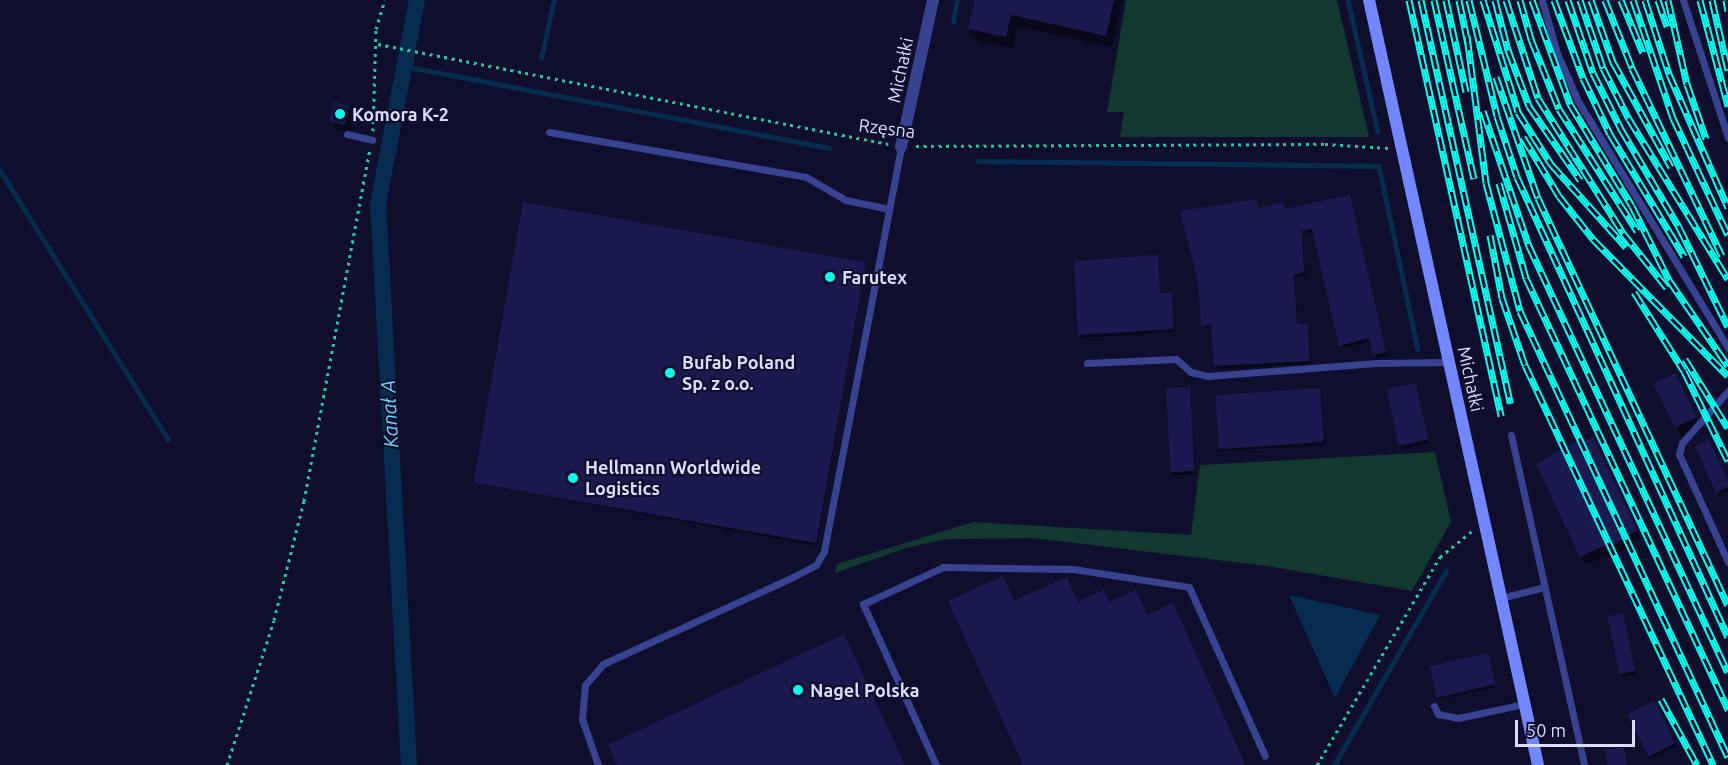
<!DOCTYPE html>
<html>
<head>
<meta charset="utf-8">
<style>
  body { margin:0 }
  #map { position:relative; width:1728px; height:765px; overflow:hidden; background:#0f0f2d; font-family:Ubuntu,sans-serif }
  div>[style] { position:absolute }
  .green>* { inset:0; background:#123830 }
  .water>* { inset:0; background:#062d4f }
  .shadow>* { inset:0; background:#0007; transform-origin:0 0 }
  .stream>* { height:4.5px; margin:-2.25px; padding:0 2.25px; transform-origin:2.25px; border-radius:2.25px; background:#062d4f }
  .canal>* { height:16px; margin:-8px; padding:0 8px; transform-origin:8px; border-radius:8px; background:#062d4f }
  .building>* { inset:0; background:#1b1a50; transform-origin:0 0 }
  .path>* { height:3px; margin-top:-1.5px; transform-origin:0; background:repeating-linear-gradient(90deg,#26c8a2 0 3px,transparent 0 7.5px) }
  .lane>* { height:7px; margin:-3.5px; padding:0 3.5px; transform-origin:3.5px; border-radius:3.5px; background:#374390 }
  .street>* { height:12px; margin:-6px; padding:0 6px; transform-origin:6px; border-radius:6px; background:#374390 }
  .secondary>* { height:12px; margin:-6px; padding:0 6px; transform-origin:6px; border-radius:6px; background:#7287ff }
  .rail>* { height:7px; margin-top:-3.5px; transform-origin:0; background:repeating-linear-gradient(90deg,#0f0f2d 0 14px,#07ffed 0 28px); box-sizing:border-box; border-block:2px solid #07ffed }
  .dots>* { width:16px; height:16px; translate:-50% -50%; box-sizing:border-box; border:3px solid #0f0f2d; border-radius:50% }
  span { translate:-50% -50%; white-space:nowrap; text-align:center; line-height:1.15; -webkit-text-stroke:4.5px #0f0f2d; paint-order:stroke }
  .street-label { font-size:18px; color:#dbddff }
  .poi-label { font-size:18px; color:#dbddff; font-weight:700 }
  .left { translate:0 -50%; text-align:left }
  .water-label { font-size:20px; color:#69d4ff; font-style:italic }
  .scale { position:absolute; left:1515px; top:720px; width:120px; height:27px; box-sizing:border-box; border:3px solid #dbddff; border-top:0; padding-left:8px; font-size:18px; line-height:21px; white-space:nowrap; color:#dbddff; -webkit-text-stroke:4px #0f0f2d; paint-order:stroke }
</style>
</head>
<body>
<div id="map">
  <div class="green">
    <i style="clip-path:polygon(1126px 0,1337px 0,1369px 137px,1120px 137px,1124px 112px,1107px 112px)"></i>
    <i style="clip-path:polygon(1435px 452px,1451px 522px,1412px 591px,1267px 566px,1033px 538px,948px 539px,909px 547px,835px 573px,837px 564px,973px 522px,1191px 535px,1200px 465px)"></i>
  </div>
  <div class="water">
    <i style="clip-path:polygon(1289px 595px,1380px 615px,1335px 698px)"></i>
  </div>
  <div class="shadow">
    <i style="clip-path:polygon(976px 0,1122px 0,1112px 47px,1017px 26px,1013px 48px,976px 40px,969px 29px)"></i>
    <i style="clip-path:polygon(349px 107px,354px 115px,350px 132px,336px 129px,332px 121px)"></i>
    <i style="clip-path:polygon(1351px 200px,1387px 356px,1377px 358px,1371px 341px,1342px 348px,1314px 232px,1303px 234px,1305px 276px,1295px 278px,1298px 326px,1309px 329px,1311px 364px,1218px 369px,1213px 328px,1202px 326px,1258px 209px,1283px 204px,1285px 211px)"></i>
    <i style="clip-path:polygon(1157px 257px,1161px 295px,1173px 298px,1175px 332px,1081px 338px,1080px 334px)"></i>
    <i style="clip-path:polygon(865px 264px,817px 546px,475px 483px)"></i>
    <i style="clip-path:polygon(1655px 384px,1681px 387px,1701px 429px,1681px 438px)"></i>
    <i style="clip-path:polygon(1417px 388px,1428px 443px,1402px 449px,1400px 445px)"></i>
    <i style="clip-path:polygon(1189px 389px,1196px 474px,1174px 475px,1172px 472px)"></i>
    <i style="clip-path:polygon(1320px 390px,1325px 445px,1221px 451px,1220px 448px)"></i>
    <i style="clip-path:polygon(1593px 439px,1640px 538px,1632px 542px,1634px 546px,1585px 564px,1538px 465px,1562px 453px,1560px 450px)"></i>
    <i style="clip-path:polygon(1728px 484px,1728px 491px,1719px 495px,1717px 492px)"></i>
    <i style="clip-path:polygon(1003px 578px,1015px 602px,1066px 579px,1079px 603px,1103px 592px,1110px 604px,1135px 592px,1148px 616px,1172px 605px,1247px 765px,1024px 765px)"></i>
    <i style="clip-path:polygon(1624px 618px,1636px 674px,1623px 677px,1621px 674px)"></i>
    <i style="left:1489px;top:658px;width:30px;height:59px;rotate:78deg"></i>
    <i style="left:1654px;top:703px;width:49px;height:28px;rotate:63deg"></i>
  </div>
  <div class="stream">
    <i style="left:1348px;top:0;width:135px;rotate:77.2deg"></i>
    <i style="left:953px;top:22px;width:22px;rotate:-80deg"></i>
    <i style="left:541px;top:58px;width:59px;rotate:-77.4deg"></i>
    <i style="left:404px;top:66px;width:433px;rotate:10.9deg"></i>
    <i style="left:978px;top:161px;width:401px;rotate:0.7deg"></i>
    <i style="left:1379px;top:166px;width:187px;rotate:78deg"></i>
    <i style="left:0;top:170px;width:317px;rotate:58deg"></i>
    <i style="left:1334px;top:765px;width:224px;rotate:-60deg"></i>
  </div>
  <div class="canal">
    <i style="left:409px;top:765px;width:562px;rotate:-93.16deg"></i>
    <i style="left:378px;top:204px;width:208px;rotate:-79.2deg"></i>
  </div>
  <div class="building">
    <i style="clip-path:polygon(975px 0,1114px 0,1106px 36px,1011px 15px,1006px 37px,968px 29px)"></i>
    <i style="left:334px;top:102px;width:16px;height:20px;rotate:14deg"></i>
    <i style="clip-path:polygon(1350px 195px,1386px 352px,1373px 355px,1369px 338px,1339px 346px,1312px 229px,1302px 231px,1304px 272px,1294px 275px,1297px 324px,1308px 324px,1310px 361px,1214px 366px,1211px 325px,1201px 326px,1198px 281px,1180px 211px,1256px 199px,1258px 208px,1283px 202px,1285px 209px)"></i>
    <i style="left:523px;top:202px;width:348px;height:285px;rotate:10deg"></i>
    <i style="clip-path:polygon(1158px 255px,1160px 293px,1172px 293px,1174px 329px,1078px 335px,1074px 261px)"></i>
    <i style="left:1675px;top:373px;width:49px;height:24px;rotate:64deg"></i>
    <i style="left:1416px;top:383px;width:58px;height:30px;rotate:78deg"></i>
    <i style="left:1190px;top:387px;width:84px;height:24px;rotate:87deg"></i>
    <i style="left:1320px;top:388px;width:54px;height:105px;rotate:86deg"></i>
    <i style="clip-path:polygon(1584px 437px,1585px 441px,1593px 437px,1637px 530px,1606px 550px,1604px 546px,1580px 557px,1536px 464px)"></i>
    <i style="clip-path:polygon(1709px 440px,1728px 481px,1728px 487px,1716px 493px,1695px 446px)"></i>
    <i style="clip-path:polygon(1003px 576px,1014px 601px,1067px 577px,1078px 602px,1104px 590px,1109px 602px,1136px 590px,1147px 615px,1173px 603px,1246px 765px,1023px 765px,948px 601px)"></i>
    <i style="left:1623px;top:613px;width:59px;height:16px;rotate:78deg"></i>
    <i style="clip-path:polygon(844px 634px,905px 765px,617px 765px,608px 745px)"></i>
    <i style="left:1488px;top:653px;width:32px;height:60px;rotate:77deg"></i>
    <i style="left:1654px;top:701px;width:47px;height:30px;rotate:63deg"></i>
    <i style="clip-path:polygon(1624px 747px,1627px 765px,1608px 765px,1605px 750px)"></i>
  </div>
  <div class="path">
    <i style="left:378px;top:44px;width:520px;rotate:11.09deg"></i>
    <i style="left:373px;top:131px;width:102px;rotate:-88.3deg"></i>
    <i style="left:376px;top:29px;width:30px;rotate:-73deg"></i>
    <i style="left:916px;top:146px;width:409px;rotate:-0.3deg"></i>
    <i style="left:1325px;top:144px;width:64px;rotate:3.6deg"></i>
    <i style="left:227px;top:765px;width:152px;rotate:-72deg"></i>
    <i style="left:274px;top:620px;width:123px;rotate:-75.9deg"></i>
    <i style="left:304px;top:501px;width:358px;rotate:-79.4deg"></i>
    <i style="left:1317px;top:765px;width:242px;rotate:-59.4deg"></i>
    <i style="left:1440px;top:557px;width:41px;rotate:-39.1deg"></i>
  </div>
  <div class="lane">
    <i style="left:1542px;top:0;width:55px;rotate:74.2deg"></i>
    <i style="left:1557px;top:53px;width:52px;rotate:66.4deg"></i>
    <i style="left:1578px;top:101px;width:289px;rotate:58.7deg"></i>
    <i style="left:1683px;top:0;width:145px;rotate:71.9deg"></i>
    <i style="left:549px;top:132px;width:261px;rotate:9.9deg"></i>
    <i style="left:806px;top:177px;width:46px;rotate:29.9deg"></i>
    <i style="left:846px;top:200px;width:44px;rotate:11.8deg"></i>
    <i style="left:347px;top:134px;width:26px;rotate:13deg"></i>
    <i style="left:1087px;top:363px;width:89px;rotate:-2.6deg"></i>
    <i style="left:1176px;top:359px;width:20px;rotate:41deg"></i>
    <i style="left:1191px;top:372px;width:17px;rotate:13deg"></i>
    <i style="left:1208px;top:376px;width:169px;rotate:-4.4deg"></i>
    <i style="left:1376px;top:363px;width:73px;rotate:-0.8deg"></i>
    <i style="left:1728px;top:391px;width:69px;rotate:131.5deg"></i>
    <i style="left:1682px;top:443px;width:11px;rotate:105deg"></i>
    <i style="left:1679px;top:454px;width:119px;rotate:65.6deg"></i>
    <i style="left:1511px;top:435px;width:338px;rotate:77.5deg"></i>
    <i style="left:1501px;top:598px;width:44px;rotate:-14.3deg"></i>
    <i style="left:1434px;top:706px;width:9px;rotate:63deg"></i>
    <i style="left:1438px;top:714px;width:20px;rotate:11deg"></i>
    <i style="left:1458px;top:718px;width:67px;rotate:-12deg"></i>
    <i style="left:598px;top:765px;width:49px;rotate:-109.2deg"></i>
    <i style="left:582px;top:719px;width:34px;rotate:-85deg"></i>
    <i style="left:585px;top:685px;width:28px;rotate:-49deg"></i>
    <i style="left:603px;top:664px;width:209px;rotate:-24.6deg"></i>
    <i style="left:793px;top:577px;width:26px;rotate:-28deg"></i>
    <i style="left:816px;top:565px;width:16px;rotate:-60deg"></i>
    <i style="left:824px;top:551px;width:411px;rotate:-79.2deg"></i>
    <i style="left:936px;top:765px;width:177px;rotate:-114.4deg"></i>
    <i style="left:863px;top:604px;width:88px;rotate:-24.8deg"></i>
    <i style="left:943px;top:567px;width:130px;rotate:0.9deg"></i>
    <i style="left:1073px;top:569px;width:117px;rotate:8.8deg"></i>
    <i style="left:1189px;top:587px;width:185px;rotate:65.8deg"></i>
  </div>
  <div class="street">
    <i style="left:901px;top:147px;width:150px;rotate:-77.7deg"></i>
  </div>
  <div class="secondary">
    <i style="left:1369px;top:0;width:783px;rotate:77.54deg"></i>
  </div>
  <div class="rail">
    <i style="left:1409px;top:0;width:426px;rotate:77.5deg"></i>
    <i style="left:1421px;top:0;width:413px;rotate:77.5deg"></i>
    <i style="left:1434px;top:0;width:183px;rotate:77.4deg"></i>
    <i style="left:1446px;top:0;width:94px;rotate:77.7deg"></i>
    <i style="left:1459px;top:0;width:45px;rotate:78.4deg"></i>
    <i style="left:1469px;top:0;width:119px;rotate:76.4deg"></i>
    <i style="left:1497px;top:116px;width:64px;rotate:71.8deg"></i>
    <i style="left:1517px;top:177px;width:506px;rotate:65.36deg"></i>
    <i style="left:1483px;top:0;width:117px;rotate:72.6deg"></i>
    <i style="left:1518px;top:112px;width:62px;rotate:57.6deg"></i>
    <i style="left:1551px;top:164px;width:112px;rotate:47.9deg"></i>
    <i style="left:1495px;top:0;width:52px;rotate:75.4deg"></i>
    <i style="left:1508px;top:50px;width:60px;rotate:69.4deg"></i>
    <i style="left:1529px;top:106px;width:90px;rotate:55.4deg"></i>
    <i style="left:1506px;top:0;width:103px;rotate:71.9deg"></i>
    <i style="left:1538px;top:98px;width:160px;rotate:57.8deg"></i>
    <i style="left:1623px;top:233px;width:70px;rotate:51.3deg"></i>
    <i style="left:1520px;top:0;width:41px;rotate:74.2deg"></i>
    <i style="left:1531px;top:39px;width:75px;rotate:68.2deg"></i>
    <i style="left:1559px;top:109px;width:145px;rotate:57.4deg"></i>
    <i style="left:1532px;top:0;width:111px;rotate:69.9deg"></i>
    <i style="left:1570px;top:104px;width:119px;rotate:58.7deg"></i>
    <i style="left:1632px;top:206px;width:83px;rotate:63.4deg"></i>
    <i style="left:1669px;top:280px;width:104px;rotate:55.5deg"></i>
    <i style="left:1554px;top:0;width:83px;rotate:69.6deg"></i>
    <i style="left:1583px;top:78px;width:62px;rotate:64.3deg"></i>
    <i style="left:1610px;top:134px;width:143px;rotate:58.8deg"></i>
    <i style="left:1568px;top:0;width:77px;rotate:71.1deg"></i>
    <i style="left:1593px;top:73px;width:63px;rotate:63.4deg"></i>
    <i style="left:1621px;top:129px;width:114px;rotate:59.4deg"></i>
    <i style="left:1679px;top:227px;width:111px;rotate:63.9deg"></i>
    <i style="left:1580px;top:0;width:72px;rotate:71.3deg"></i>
    <i style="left:1603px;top:68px;width:57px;rotate:63deg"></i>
    <i style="left:1629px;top:119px;width:188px;rotate:58.3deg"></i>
    <i style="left:1591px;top:0;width:66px;rotate:70.5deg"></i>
    <i style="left:1613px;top:62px;width:120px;rotate:61.1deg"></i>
    <i style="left:1605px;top:0;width:73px;rotate:68.3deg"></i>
    <i style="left:1632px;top:68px;width:208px;rotate:64.4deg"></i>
    <i style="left:1621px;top:0;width:57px;rotate:67.5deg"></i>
    <i style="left:1633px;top:0;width:125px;rotate:71.3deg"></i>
    <i style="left:1673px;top:118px;width:129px;rotate:64.8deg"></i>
    <i style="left:1645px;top:0;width:78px;rotate:72deg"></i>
    <i style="left:1669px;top:74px;width:146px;rotate:66.2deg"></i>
    <i style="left:1658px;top:0;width:28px;rotate:71deg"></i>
    <i style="left:1668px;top:0;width:86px;rotate:77.3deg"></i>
    <i style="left:1687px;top:84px;width:58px;rotate:70.9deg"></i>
    <i style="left:1700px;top:0;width:110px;rotate:75.2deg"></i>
    <i style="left:1712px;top:0;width:72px;rotate:77.1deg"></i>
    <i style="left:1726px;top:0;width:11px;rotate:80deg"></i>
    <i style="left:1467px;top:36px;width:148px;rotate:82.6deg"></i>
    <i style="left:1486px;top:183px;width:132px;rotate:75.1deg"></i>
    <i style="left:1520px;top:311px;width:492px;rotate:65deg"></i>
    <i style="left:1496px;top:77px;width:128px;rotate:70.9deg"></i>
    <i style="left:1538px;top:198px;width:449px;rotate:65deg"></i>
    <i style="left:1483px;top:111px;width:143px;rotate:71.2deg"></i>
    <i style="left:1529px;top:246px;width:470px;rotate:65deg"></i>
    <i style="left:1523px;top:137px;width:69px;rotate:58.6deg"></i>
    <i style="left:1559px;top:196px;width:55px;rotate:51.7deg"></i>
    <i style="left:1593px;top:239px;width:192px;rotate:45.4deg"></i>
    <i style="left:1499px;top:183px;width:99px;rotate:74.1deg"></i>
    <i style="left:1526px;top:278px;width:477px;rotate:64.9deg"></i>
    <i style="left:1490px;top:235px;width:64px;rotate:79.2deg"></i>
    <i style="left:1502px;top:298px;width:71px;rotate:71.1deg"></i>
    <i style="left:1525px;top:365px;width:442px;rotate:64.8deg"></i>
    <i style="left:1634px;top:292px;width:93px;rotate:57.7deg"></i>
    <i style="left:1684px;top:371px;width:100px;rotate:63.9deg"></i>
    <i style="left:1685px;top:359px;width:81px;rotate:58.1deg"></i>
    <i style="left:1661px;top:699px;width:75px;rotate:61.4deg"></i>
  </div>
  <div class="dots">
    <i style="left:340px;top:114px;background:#07ffed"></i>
    <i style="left:830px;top:277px;background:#07ffed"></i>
    <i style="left:670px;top:373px;background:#07ffed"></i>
    <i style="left:573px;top:478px;background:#07ffed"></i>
    <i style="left:798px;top:690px;background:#07ffed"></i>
  </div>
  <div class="street-label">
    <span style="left:900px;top:70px;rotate:-78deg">Michałki</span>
    <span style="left:887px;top:128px;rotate:7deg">Rzęsna</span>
    <span style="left:1471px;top:379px;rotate:78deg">Michałki</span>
  </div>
  <div class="poi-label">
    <span class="left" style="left:352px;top:114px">Komora K-2</span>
    <span class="left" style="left:842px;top:277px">Farutex</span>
    <span class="left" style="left:682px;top:373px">Bufab Poland<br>Sp. z o.o.</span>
    <span class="left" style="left:585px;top:478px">Hellmann Worldwide<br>Logistics</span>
    <span class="left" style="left:810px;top:690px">Nagel Polska</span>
  </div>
  <div class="water-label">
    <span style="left:389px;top:414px;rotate:-93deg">Kanał A</span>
  </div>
  <div class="scale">50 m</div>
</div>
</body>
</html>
